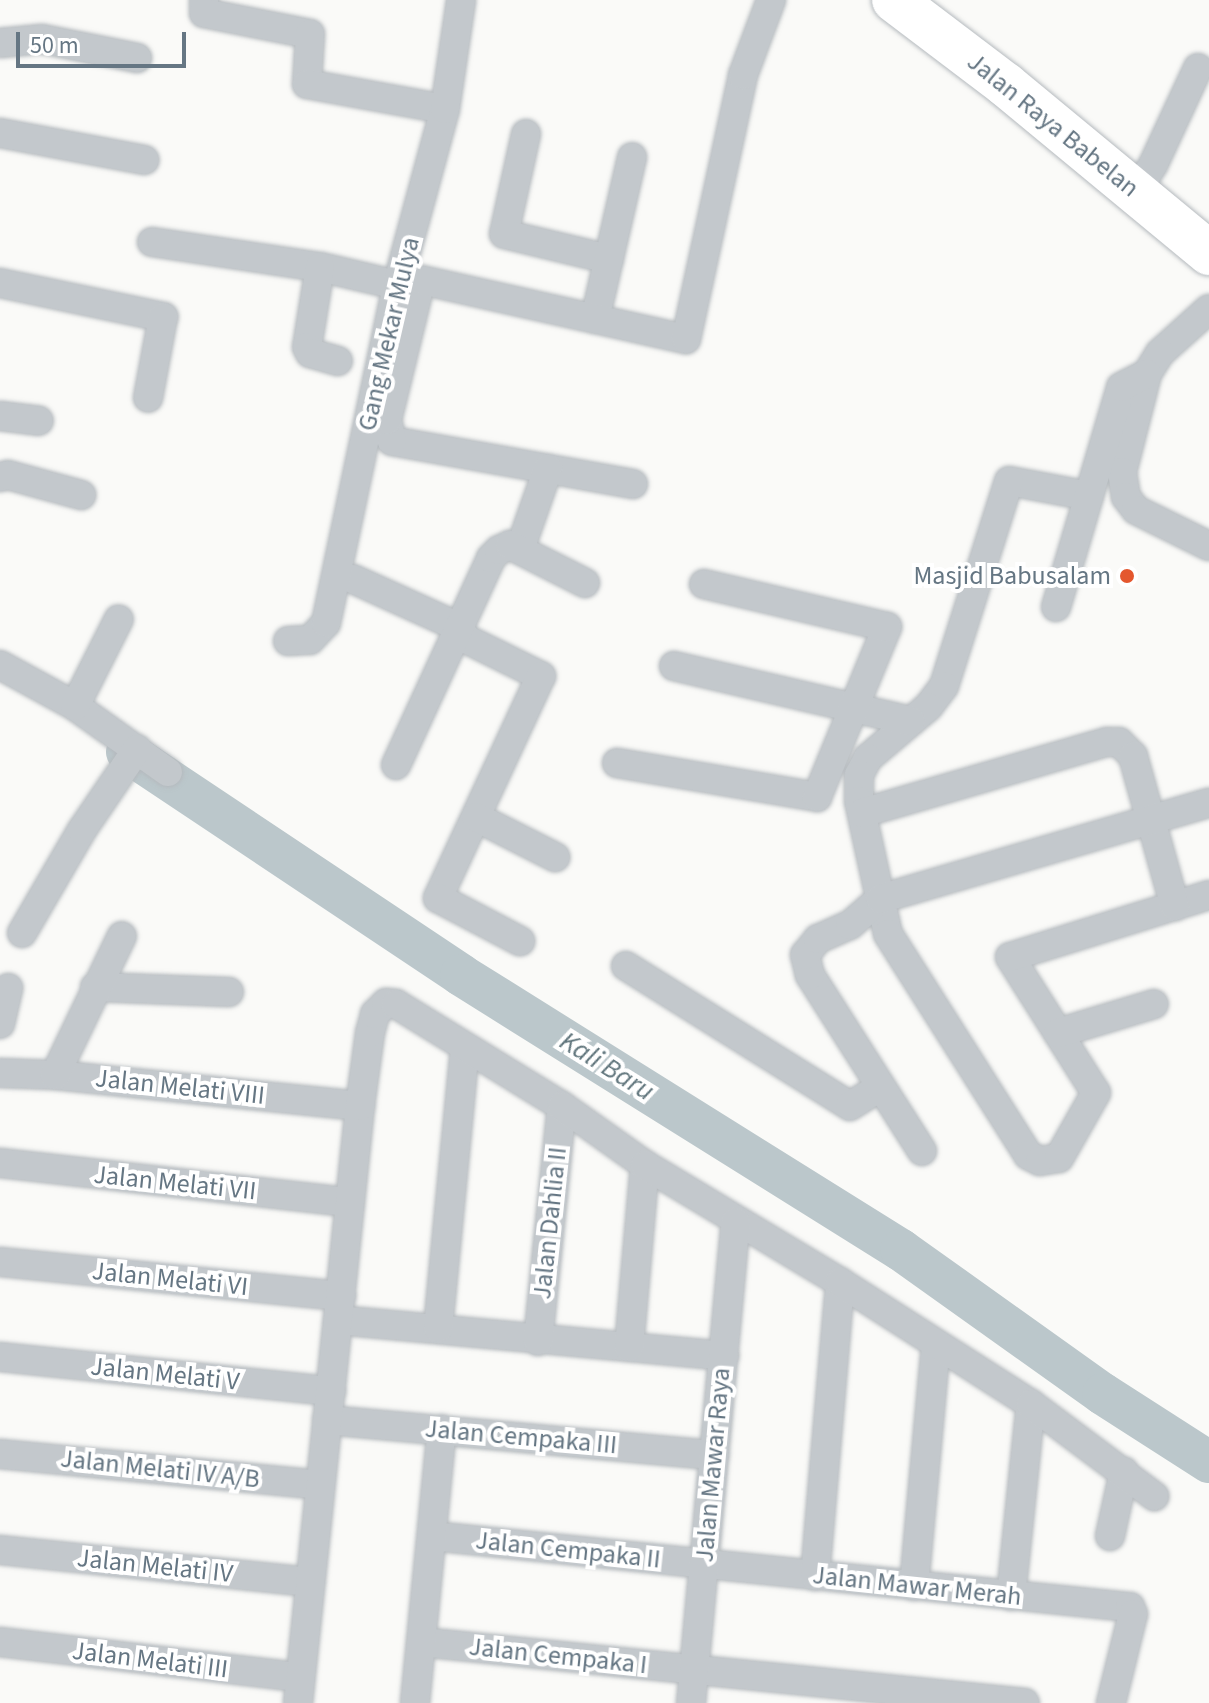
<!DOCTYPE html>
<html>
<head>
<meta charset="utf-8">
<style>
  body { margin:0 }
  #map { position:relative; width:1209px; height:1703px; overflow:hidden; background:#fafaf8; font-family:"Source Sans 3",sans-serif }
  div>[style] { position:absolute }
  .river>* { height:42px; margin:-21px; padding:0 21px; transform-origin:21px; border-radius:21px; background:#bbc7cb }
  .roads { filter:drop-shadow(0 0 2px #b5babe) drop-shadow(0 0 2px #b5babe) }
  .minor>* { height:28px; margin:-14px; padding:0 14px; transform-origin:14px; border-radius:14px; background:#c3c8cc }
  .primary>* { height:44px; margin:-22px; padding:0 22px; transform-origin:22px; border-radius:22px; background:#fff }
  .dots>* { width:22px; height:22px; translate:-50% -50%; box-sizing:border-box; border:4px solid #fff; border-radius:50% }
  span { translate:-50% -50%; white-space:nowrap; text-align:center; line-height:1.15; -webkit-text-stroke:8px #fff; paint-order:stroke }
  .street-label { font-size:26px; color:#657683 }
  .poi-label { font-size:26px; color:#657683 }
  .right { translate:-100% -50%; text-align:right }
  .water-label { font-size:28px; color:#60757c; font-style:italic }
  .scale { position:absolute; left:16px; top:32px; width:170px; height:36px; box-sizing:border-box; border:4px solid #657683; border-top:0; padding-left:10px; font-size:24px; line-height:28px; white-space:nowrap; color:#657683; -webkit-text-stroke:6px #fff; paint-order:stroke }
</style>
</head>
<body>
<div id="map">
  <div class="river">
    <i style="left:127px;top:752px;width:402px;rotate:33.7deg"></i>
    <i style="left:461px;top:975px;width:519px;rotate:32.01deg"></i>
    <i style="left:901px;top:1250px;width:248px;rotate:35.5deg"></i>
    <i style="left:1103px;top:1394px;width:126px;rotate:32.7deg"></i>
  </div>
  <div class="roads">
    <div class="minor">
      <i style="left:204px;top:0;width:13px;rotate:90deg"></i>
      <i style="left:204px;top:13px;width:108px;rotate:11.2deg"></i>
      <i style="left:310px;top:34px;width:50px;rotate:93.4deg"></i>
      <i style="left:307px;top:84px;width:140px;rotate:10.3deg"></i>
      <i style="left:0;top:43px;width:42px;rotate:-5.4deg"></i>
      <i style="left:42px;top:39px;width:97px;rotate:11.3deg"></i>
      <i style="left:0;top:133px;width:147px;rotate:10.6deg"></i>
      <i style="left:526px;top:134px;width:102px;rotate:102.4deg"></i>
      <i style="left:504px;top:234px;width:108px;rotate:13.4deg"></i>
      <i style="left:1136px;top:192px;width:32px;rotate:-58deg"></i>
      <i style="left:1153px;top:165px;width:107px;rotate:-65.1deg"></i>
      <i style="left:152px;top:242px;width:170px;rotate:8.5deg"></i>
      <i style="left:320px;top:267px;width:97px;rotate:13.2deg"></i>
      <i style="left:320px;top:267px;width:81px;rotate:99.2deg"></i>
      <i style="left:307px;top:347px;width:7px;rotate:63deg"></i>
      <i style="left:310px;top:353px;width:29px;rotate:16deg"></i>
      <i style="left:0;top:283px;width:167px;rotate:11.8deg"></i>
      <i style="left:163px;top:317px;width:82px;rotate:100.5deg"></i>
      <i style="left:1209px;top:309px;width:66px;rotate:138.1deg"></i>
      <i style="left:1160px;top:353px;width:25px;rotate:122deg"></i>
      <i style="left:1147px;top:374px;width:101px;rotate:104.3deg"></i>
      <i style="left:1122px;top:472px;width:25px;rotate:81deg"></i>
      <i style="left:1126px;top:497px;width:16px;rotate:52deg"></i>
      <i style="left:1136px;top:510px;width:81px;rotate:26.3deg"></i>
      <i style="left:595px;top:319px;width:166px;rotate:-77.1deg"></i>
      <i style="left:0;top:416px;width:39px;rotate:7deg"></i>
      <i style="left:0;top:477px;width:8px;rotate:-14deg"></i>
      <i style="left:8px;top:475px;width:76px;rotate:15.3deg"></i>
      <i style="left:633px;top:484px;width:245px;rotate:-169.9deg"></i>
      <i style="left:392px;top:441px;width:22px;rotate:-103deg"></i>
      <i style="left:387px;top:420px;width:144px;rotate:-76.3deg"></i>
      <i style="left:421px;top:280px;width:271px;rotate:12.6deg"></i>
      <i style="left:686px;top:339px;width:270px;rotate:-77.8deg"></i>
      <i style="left:743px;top:75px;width:80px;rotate:-69.5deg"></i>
      <i style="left:1089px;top:496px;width:81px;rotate:-169.4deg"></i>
      <i style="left:1009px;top:481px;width:215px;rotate:107.6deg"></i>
      <i style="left:944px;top:686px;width:26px;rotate:127deg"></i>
      <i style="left:928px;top:707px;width:79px;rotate:139.6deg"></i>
      <i style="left:868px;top:758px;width:19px;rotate:118deg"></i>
      <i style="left:859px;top:775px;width:26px;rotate:90deg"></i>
      <i style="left:859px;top:801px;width:136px;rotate:77.7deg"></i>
      <i style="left:888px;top:934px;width:262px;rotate:57.6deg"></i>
      <i style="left:1028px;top:1155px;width:13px;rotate:27deg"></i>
      <i style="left:1040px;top:1161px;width:19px;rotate:-9deg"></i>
      <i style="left:1059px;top:1158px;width:75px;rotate:-60.4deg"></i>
      <i style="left:1096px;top:1093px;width:161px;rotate:-122.3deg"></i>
      <i style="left:1010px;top:957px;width:208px;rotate:-17.3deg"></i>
      <i style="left:520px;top:549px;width:85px;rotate:-70.7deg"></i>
      <i style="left:353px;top:579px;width:116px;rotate:24.4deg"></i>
      <i style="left:459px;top:627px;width:14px;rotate:60deg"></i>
      <i style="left:466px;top:639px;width:84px;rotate:26.3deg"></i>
      <i style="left:541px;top:676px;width:245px;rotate:114.9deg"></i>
      <i style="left:438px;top:898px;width:93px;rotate:27.7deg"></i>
      <i style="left:1056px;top:607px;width:229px;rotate:-73.5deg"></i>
      <i style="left:1121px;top:387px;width:29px;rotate:-27deg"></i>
      <i style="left:288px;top:641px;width:22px;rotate:-3deg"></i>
      <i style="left:310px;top:640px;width:23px;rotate:-47deg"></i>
      <i style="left:326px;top:623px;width:349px;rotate:-78.1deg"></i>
      <i style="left:398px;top:282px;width:179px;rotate:-74.8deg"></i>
      <i style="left:445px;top:109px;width:110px;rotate:-81.6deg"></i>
      <i style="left:0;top:665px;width:85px;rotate:28.7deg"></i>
      <i style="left:75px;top:706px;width:114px;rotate:35.4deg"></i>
      <i style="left:674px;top:666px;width:243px;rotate:13.1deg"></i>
      <i style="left:75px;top:706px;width:97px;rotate:-63.2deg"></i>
      <i style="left:617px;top:763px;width:203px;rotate:9.6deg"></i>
      <i style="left:817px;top:797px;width:184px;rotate:-67.6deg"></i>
      <i style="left:887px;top:627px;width:188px;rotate:-166.8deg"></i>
      <i style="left:396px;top:765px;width:228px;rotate:-65.3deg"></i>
      <i style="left:491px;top:558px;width:11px;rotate:-45deg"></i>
      <i style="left:499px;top:550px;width:12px;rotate:-24deg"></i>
      <i style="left:510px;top:545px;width:84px;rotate:26.9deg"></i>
      <i style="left:862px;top:813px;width:255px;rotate:-16.2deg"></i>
      <i style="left:1107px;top:742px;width:12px"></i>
      <i style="left:1119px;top:742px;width:20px;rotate:45deg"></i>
      <i style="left:1133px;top:756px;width:156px;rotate:74.4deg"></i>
      <i style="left:476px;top:817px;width:89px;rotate:26.9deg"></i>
      <i style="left:22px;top:933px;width:119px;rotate:-59.8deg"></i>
      <i style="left:82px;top:830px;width:98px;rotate:-55.8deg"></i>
      <i style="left:626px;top:966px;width:264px;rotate:32deg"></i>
      <i style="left:850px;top:1106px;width:36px;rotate:-32deg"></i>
      <i style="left:95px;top:987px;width:134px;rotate:2.1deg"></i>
      <i style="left:0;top:1024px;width:37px;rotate:-77deg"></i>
      <i style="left:1058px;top:1033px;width:100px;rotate:-16.8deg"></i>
      <i style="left:0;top:1073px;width:55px;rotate:2.1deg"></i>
      <i style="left:55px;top:1075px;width:307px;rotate:5.8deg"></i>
      <i style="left:55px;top:1075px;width:154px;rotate:-64.3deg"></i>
      <i style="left:922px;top:1151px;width:209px;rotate:-122.5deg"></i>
      <i style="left:810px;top:975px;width:21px;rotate:-104deg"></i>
      <i style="left:805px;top:955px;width:21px;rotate:-51deg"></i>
      <i style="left:818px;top:939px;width:35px;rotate:-24deg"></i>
      <i style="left:850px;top:925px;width:40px;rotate:-41deg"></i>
      <i style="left:880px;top:899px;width:343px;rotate:-16.3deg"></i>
      <i style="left:0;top:1163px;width:352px;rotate:6.4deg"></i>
      <i style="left:0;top:1262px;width:343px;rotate:5.7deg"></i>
      <i style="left:338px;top:1320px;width:388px;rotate:5.3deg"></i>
      <i style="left:438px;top:1328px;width:280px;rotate:-84.5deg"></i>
      <i style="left:538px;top:1341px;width:236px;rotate:-84.2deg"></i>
      <i style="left:629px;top:1347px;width:183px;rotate:-85deg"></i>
      <i style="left:0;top:1357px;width:333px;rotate:5.9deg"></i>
      <i style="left:327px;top:1420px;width:389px;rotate:5.2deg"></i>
      <i style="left:0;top:1454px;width:321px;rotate:5.5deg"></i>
      <i style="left:432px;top:1536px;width:702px;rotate:5.81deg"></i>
      <i style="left:1130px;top:1607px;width:8px;rotate:67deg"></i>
      <i style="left:1133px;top:1614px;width:92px;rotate:103.9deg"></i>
      <i style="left:1110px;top:1536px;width:66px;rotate:-77.7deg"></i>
      <i style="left:0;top:1550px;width:312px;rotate:5.9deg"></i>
      <i style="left:815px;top:1576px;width:295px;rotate:-85.1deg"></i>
      <i style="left:914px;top:1586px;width:242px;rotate:-84.8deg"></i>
      <i style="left:1011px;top:1596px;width:193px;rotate:-84.1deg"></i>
      <i style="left:0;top:1642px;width:302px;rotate:6.7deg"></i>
      <i style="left:421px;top:1642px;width:607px;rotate:5.77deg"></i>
      <i style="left:298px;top:1703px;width:600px;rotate:-84.07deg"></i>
      <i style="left:360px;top:1106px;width:74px;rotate:-82.2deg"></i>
      <i style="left:370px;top:1033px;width:20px;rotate:-75deg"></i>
      <i style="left:375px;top:1014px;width:16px;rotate:-45deg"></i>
      <i style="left:386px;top:1003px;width:10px;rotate:6deg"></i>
      <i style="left:396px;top:1004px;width:195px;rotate:31.6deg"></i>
      <i style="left:562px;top:1106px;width:102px;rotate:35.4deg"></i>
      <i style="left:645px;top:1165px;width:227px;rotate:31deg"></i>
      <i style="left:840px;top:1282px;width:227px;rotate:32.6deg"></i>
      <i style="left:1031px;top:1404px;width:154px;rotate:36.8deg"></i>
      <i style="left:415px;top:1703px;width:275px;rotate:-84.4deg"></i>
      <i style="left:691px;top:1703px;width:483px;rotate:-84.7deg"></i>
    </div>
    <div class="primary">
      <i style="left:894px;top:0;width:141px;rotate:37.2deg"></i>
      <i style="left:1006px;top:85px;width:264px;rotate:39.6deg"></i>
    </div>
  </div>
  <div class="dots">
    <i style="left:1127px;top:576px;background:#e4572e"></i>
  </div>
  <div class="street-label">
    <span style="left:1053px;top:125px;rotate:39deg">Jalan Raya Babelan</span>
    <span style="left:389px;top:334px;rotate:-77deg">Gang Mekar Mulya</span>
    <span style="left:180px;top:1087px;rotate:6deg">Jalan Melati VIII</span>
    <span style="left:175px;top:1183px;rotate:6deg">Jalan Melati VII</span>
    <span style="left:550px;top:1223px;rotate:-84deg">Jalan Dahlia II</span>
    <span style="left:170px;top:1279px;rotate:6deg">Jalan Melati VI</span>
    <span style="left:165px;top:1374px;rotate:6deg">Jalan Melati V</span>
    <span style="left:521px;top:1437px;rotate:5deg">Jalan Cempaka III</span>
    <span style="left:713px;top:1465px;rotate:-85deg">Jalan Mawar Raya</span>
    <span style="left:160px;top:1469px;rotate:6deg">Jalan Melati IV A/B</span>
    <span style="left:568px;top:1550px;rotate:6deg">Jalan Cempaka II</span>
    <span style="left:155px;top:1566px;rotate:6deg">Jalan Melati IV</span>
    <span style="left:917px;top:1586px;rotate:6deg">Jalan Mawar Merah</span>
    <span style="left:558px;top:1656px;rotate:6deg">Jalan Cempaka I</span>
    <span style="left:150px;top:1660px;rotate:7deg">Jalan Melati III</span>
  </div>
  <div class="poi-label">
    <span class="right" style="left:1111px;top:576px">Masjid Babusalam</span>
  </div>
  <div class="water-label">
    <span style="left:607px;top:1066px;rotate:32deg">Kali Baru</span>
  </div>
  <div class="scale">50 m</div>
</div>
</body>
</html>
